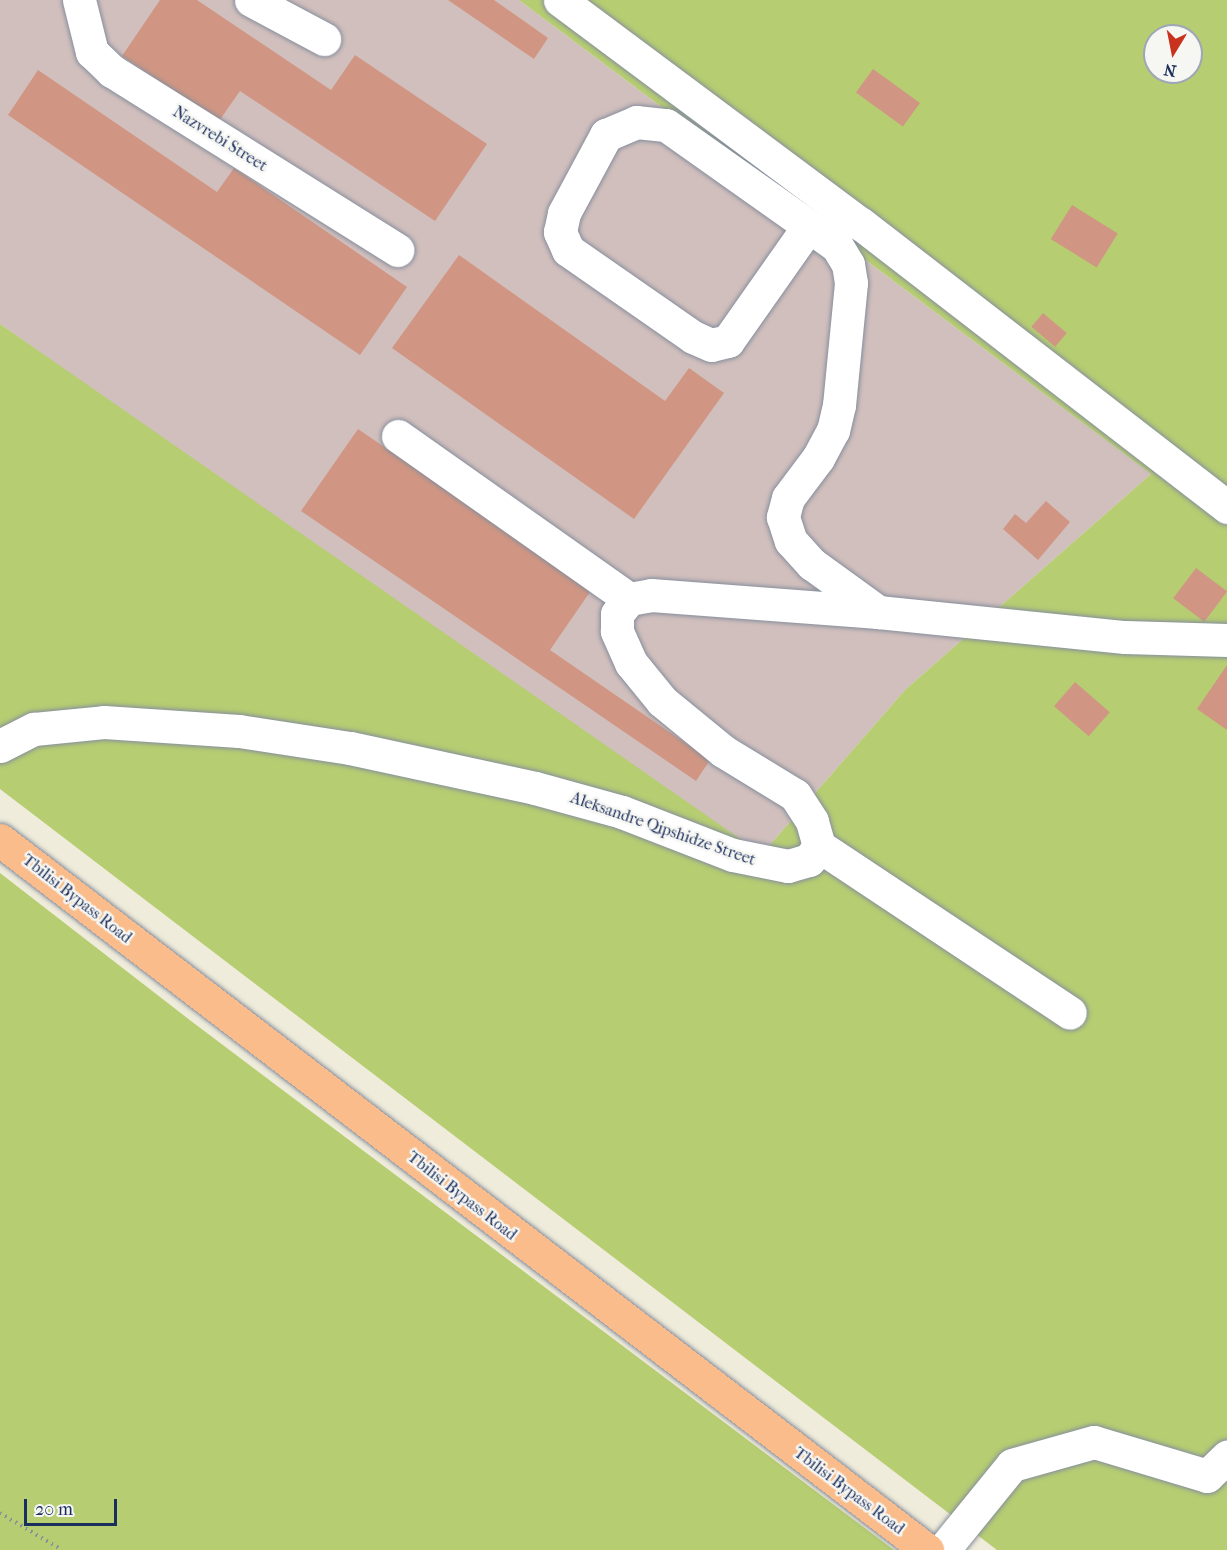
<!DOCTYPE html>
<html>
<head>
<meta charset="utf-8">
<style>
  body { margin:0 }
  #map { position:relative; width:1227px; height:1550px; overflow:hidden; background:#f0ecdb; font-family:"IM FELL French Canon",serif }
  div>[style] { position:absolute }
  .industrial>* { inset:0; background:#d1bfbd }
  .green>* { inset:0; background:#b6cd72 }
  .building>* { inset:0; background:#d09683; transform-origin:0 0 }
  .path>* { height:4px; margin-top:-2px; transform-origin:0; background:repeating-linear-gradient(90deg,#868e9c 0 1.5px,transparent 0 6px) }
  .roads { filter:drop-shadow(0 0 2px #868e9c) drop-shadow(0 0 2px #868e9c) }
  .minor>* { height:33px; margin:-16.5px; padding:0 16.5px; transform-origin:16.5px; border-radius:16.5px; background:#fff }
  .highway>* { height:33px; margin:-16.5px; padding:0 16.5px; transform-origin:16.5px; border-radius:16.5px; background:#f9bc8a }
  span { translate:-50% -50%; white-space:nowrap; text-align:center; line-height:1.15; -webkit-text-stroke:5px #f6f6f2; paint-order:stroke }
  .street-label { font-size:16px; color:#1b2f5e }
  .north { position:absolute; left:1143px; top:24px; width:60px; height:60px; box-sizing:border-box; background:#f6f6f2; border:2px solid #9ea6b7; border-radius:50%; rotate:190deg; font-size:16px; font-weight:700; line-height:24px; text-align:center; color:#1b2f5e }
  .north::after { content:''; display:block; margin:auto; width:21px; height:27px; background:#c8321e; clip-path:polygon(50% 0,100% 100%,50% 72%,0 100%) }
  .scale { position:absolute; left:24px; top:1499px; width:93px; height:27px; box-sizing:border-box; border:3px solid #1b2f5e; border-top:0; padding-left:8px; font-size:18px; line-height:21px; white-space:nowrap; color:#1b2f5e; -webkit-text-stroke:4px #f6f6f2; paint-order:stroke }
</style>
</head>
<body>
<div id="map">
  <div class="industrial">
    <i style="clip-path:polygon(0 0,519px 0,1151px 474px,905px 690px,762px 854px,582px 736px,0 324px)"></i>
  </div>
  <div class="green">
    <i style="clip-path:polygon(evenodd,519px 0,1227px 0,1227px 1550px,997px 1550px,0 789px,0 324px,762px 854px,905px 690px,1151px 474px,519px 0,1155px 36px,1191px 36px,1191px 72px,1155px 72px,1155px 36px)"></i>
    <i style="clip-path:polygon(0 873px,191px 1021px,894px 1550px,0 1550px)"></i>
  </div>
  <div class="building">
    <i style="clip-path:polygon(160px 0,197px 0,331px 90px,355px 55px,487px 144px,435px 221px,240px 91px,219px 121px,122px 56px)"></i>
    <i style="clip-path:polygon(448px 0,494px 0,548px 38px,534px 59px)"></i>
    <i style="left:873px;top:69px;width:58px;height:29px;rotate:36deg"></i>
    <i style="clip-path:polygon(38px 70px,217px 192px,234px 168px,407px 287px,360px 355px,8px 115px)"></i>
    <i style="left:1072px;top:205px;width:54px;height:40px;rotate:32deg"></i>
    <i style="clip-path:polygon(459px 255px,665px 401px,689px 368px,724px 393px,634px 519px,392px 348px)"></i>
    <i style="left:1043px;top:313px;width:31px;height:18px;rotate:40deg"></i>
    <i style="clip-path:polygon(358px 429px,592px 589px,550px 650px,710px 760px,696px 781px,301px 511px)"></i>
    <i style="clip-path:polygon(1046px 501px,1070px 522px,1038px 560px,1003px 529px,1015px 514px,1026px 523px)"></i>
    <i style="left:1196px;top:568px;width:39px;height:38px;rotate:37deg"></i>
    <i style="clip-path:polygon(1227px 665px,1227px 730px,1197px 709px)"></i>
    <i style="left:1075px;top:682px;width:46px;height:32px;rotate:41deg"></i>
  </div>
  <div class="path">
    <i style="left:0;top:1513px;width:72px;rotate:30.8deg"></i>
  </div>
  <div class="roads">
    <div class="minor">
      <i style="left:79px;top:0;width:54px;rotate:76deg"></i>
      <i style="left:92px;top:52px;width:28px;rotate:44deg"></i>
      <i style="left:112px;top:71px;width:337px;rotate:32.1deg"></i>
      <i style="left:251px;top:0;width:83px;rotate:28.1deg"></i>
      <i style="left:560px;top:0;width:375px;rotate:36.7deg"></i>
      <i style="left:861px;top:224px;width:463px;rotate:37.7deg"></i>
      <i style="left:808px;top:227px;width:139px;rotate:125.1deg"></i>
      <i style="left:728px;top:341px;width:17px;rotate:167deg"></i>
      <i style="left:711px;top:345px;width:20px;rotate:-156deg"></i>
      <i style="left:693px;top:337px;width:152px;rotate:-145.2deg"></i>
      <i style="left:568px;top:250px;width:20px;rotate:-114deg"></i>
      <i style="left:560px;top:232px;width:19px;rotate:-78deg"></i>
      <i style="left:564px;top:213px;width:89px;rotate:-61.7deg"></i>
      <i style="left:606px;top:135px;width:33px;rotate:-23deg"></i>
      <i style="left:636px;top:122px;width:30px;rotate:6deg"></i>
      <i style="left:666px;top:125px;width:209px;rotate:35.3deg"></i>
      <i style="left:837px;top:246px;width:21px;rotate:59deg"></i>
      <i style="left:848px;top:264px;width:19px;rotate:81deg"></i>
      <i style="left:851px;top:283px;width:123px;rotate:95.6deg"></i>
      <i style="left:839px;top:405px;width:26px;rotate:103deg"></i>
      <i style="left:833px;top:430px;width:32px;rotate:118deg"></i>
      <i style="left:818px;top:458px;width:50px;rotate:126.9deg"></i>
      <i style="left:788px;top:498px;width:20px;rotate:105deg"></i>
      <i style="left:783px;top:517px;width:25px;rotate:72deg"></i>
      <i style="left:791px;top:541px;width:31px;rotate:48deg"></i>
      <i style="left:812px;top:564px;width:82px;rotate:36deg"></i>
      <i style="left:398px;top:436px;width:283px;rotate:35.2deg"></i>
      <i style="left:0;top:746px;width:38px;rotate:-27deg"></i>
      <i style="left:34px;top:729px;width:70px;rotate:-5.7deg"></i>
      <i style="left:104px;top:722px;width:135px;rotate:3.8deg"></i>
      <i style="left:239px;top:731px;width:112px;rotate:8.7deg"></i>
      <i style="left:350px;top:748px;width:189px;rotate:12.2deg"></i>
      <i style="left:535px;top:788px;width:90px;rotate:15.4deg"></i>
      <i style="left:622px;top:812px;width:119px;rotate:21.2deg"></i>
      <i style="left:733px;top:855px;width:56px;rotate:11.3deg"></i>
      <i style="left:788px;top:866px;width:22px;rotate:-16deg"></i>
      <i style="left:809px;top:860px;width:17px;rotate:-54deg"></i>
      <i style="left:819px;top:846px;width:26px;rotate:-106deg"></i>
      <i style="left:812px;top:821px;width:31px;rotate:-123deg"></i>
      <i style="left:795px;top:795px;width:84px;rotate:-148.6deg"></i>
      <i style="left:723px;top:751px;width:79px;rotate:-140.7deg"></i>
      <i style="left:662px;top:701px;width:49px;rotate:-129.2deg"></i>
      <i style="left:631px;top:663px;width:35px;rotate:-114deg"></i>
      <i style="left:617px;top:631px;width:17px;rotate:-90deg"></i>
      <i style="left:617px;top:614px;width:19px;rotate:-51deg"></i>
      <i style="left:629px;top:599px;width:22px;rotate:-10deg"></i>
      <i style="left:651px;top:595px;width:228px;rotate:4.3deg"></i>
      <i style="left:878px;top:612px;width:248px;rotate:5.8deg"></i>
      <i style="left:1125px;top:637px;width:102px;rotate:1.7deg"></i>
      <i style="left:819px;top:846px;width:301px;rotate:33.6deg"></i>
      <i style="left:943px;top:1550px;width:109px;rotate:-50.9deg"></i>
      <i style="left:1012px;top:1465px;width:85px;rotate:-15.7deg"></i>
      <i style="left:1094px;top:1442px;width:118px;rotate:16.7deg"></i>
      <i style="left:1207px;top:1476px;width:28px;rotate:-44deg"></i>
    </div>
    <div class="highway">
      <i style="left:0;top:840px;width:1168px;rotate:37.45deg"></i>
    </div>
  </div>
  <div class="street-label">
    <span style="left:220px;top:139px;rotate:32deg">Nazvrebi Street</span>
    <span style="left:663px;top:829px;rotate:19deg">Aleksandre Qipshidze Street</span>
    <span style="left:77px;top:899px;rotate:38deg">Tbilisi Bypass Road</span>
    <span style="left:462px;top:1196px;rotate:38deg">Tbilisi Bypass Road</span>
    <span style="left:849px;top:1491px;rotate:37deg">Tbilisi Bypass Road</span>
  </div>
  <div class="north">N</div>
  <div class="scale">20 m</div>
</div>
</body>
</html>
